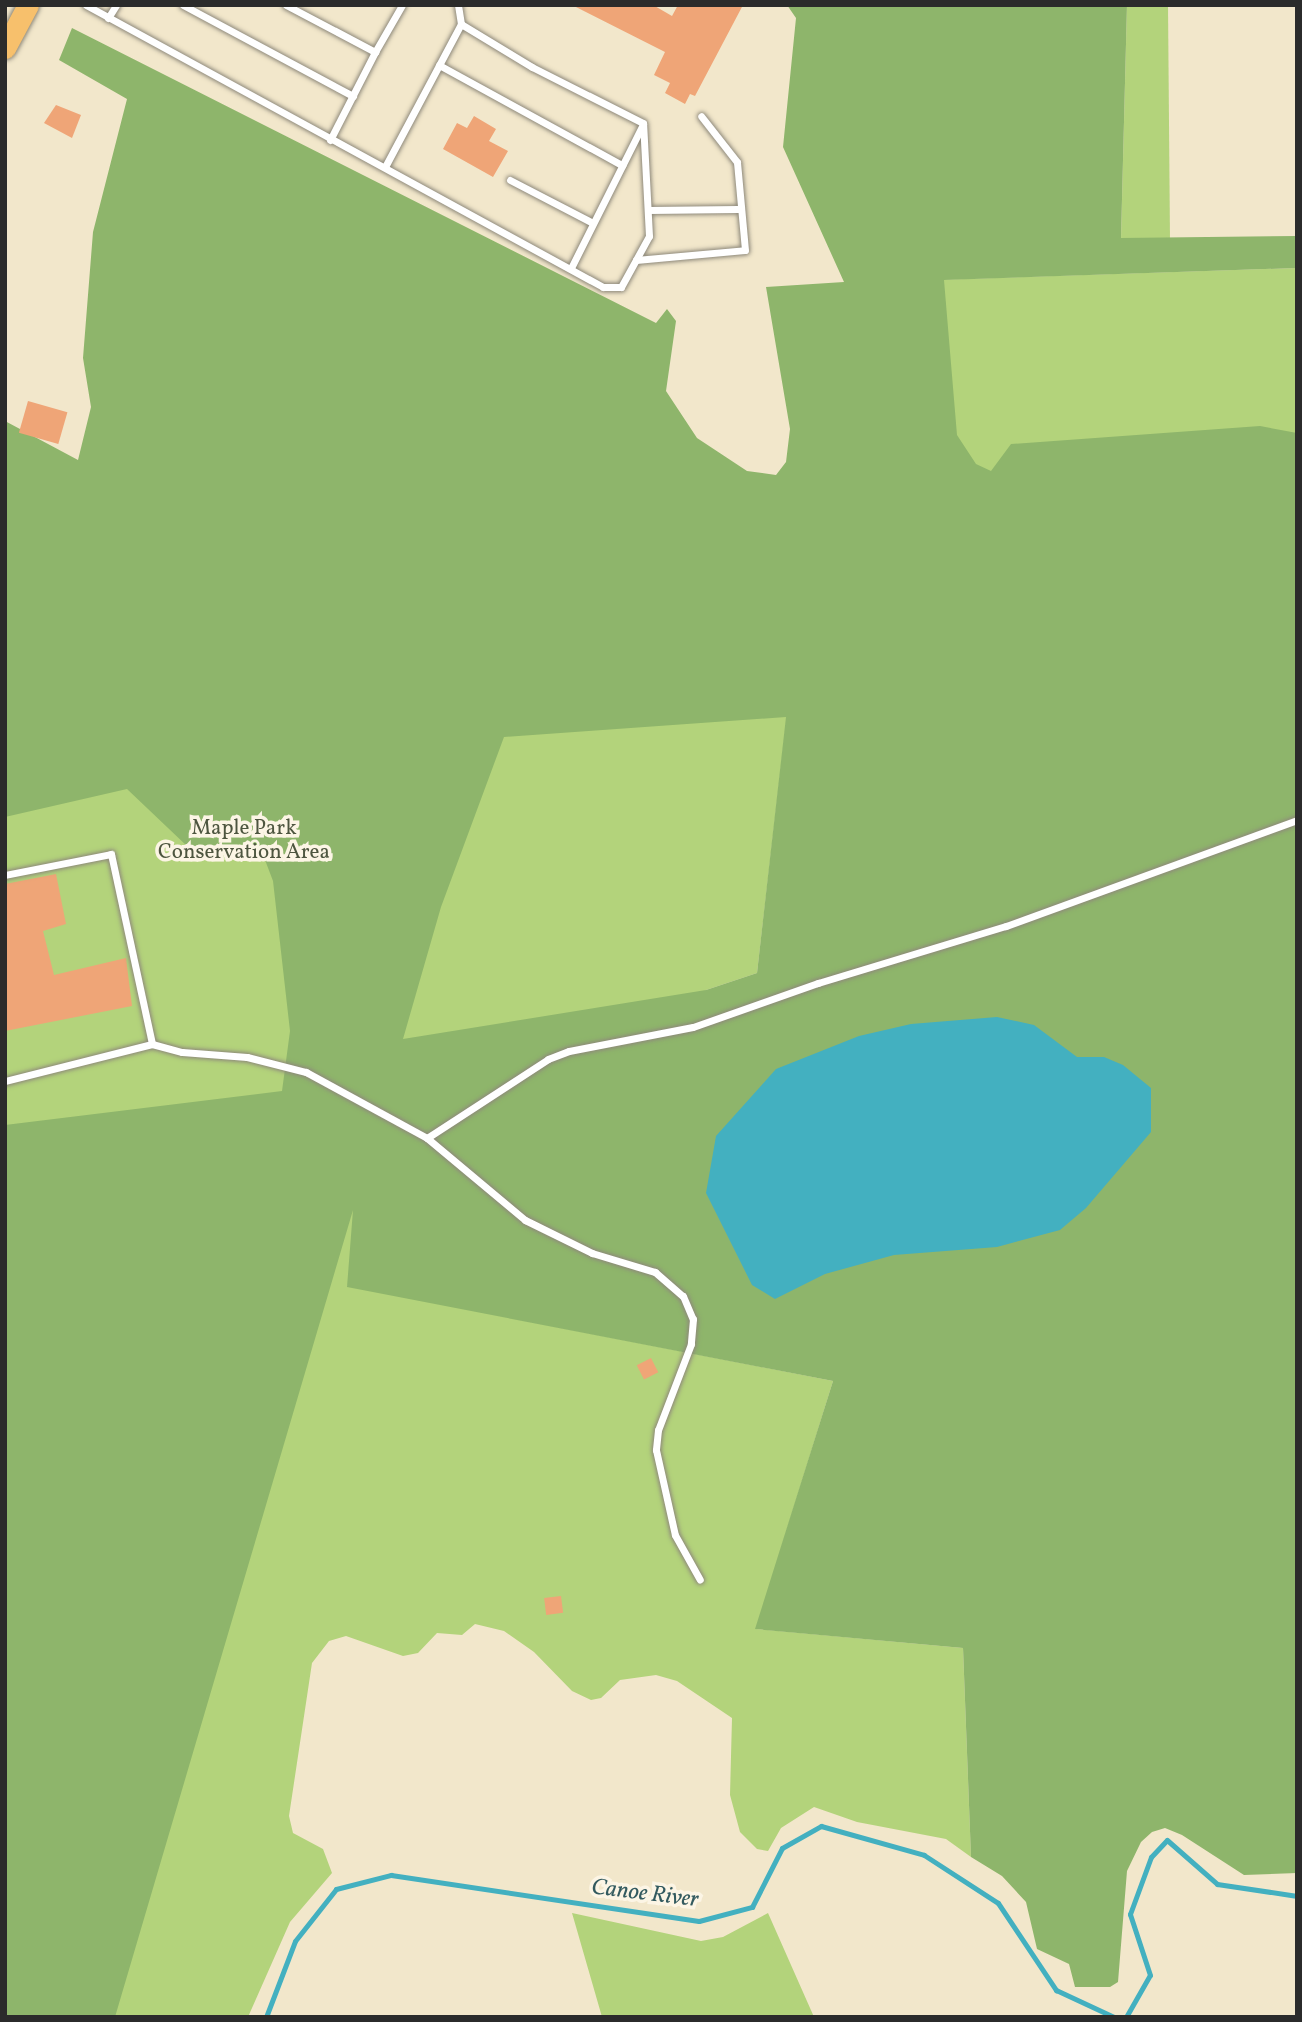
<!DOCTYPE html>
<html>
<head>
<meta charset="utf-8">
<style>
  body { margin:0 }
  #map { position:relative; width:1302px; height:2022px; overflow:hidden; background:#f2e7cb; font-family:Vollkorn,serif }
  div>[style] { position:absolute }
  .green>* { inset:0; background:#b3d37b }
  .forest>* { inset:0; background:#8eb56b }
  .water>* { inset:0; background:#43b0c0 }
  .stream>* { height:5px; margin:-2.5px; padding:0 2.5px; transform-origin:2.5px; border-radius:2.5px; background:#43b0c0 }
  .building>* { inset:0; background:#efa577; transform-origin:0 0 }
  .roads { filter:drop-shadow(0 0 2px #8e897b) drop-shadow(0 0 2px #8e897b) }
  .lane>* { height:7px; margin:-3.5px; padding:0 3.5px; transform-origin:3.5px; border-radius:3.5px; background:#fff }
  .primary>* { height:21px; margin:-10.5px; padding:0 10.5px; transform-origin:10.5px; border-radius:10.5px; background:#f7c06c }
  span { translate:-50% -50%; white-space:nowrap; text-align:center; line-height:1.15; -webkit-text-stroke:7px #fcf5e5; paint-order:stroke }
  .park-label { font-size:21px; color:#4d553f }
  .water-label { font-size:23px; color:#335a5f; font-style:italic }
  .frame { position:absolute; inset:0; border:7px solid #2b2b2b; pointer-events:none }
</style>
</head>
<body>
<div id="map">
  <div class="green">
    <i style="clip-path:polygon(1127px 5px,1168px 5px,1170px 241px,1121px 239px)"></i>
    <i style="clip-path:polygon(1297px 268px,1297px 481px,1011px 496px,875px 466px,844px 283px)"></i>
    <i style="clip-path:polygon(812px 499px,757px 973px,706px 990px,347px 1286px,833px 1381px,756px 1629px,963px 1648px,971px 1857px,946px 1839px,857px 1822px,814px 1807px,781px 1828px,768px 1851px,757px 1849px,740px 1832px,730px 1795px,732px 1718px,677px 1681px,656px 1675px,620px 1680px,601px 1698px,591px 1700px,572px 1691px,534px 1652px,504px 1631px,475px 1624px,462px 1635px,437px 1633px,418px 1653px,403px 1656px,346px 1636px,329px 1641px,312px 1663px,289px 1816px,293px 1833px,323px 1849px,332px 1873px,290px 1922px,248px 2017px,5px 2017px,5px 713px)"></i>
    <i style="clip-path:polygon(572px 1913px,701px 1941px,723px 1937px,768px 1913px,814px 2017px,602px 2017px)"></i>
  </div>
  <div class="forest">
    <i style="clip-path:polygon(evenodd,787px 5px,1127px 5px,1121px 238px,1297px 236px,1297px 268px,944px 280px,957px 435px,976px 464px,991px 471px,1011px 444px,1260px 426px,1297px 433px,1297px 1873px,1244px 1875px,1182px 1835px,1165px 1828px,1152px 1832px,1141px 1842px,1127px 1871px,1118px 1982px,1110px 1987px,1075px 1987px,1069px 1964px,1037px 1949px,1026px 1902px,1002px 1876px,971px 1857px,963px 1648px,755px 1629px,833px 1381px,347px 1287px,353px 1210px,115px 2017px,5px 2017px,5px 1125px,282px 1091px,290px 1031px,273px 881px,262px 852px,188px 847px,127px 789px,5px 817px,5px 421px,78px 460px,91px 407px,83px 358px,93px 232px,127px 99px,59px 60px,72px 28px,656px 323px,667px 309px,676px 321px,666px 391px,697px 438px,747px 471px,776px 475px,786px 462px,790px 429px,766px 287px,844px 282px,783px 147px,796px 18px,787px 5px,786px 717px,757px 973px,706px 990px,403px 1039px,441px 907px,504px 737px,786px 717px)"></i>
  </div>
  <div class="water">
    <i style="clip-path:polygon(997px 1017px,1034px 1025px,1077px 1057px,1104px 1057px,1123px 1065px,1151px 1088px,1151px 1132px,1086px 1208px,1060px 1230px,997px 1247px,894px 1255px,825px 1274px,775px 1299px,752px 1285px,706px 1193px,716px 1136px,776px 1069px,859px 1036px,911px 1024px)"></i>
  </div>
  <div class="stream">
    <i style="left:266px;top:2017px;width:81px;rotate:-69.1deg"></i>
    <i style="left:295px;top:1941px;width:66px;rotate:-51.7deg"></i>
    <i style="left:336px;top:1889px;width:57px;rotate:-14.3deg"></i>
    <i style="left:391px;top:1875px;width:311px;rotate:8.5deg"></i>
    <i style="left:699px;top:1921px;width:55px;rotate:-14.8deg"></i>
    <i style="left:752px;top:1907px;width:66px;rotate:-63deg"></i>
    <i style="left:782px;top:1848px;width:45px;rotate:-29.4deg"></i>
    <i style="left:821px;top:1826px;width:107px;rotate:15.7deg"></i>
    <i style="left:924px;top:1855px;width:88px;rotate:33deg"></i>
    <i style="left:998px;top:1903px;width:105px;rotate:56.3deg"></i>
    <i style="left:1056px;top:1990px;width:64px;rotate:25deg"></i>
    <i style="left:1126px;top:2017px;width:48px;rotate:-60.3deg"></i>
    <i style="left:1150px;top:1975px;width:64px;rotate:-108.2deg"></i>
    <i style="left:1130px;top:1914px;width:61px;rotate:-69.8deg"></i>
    <i style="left:1151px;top:1857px;width:23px;rotate:-47deg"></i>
    <i style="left:1167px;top:1840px;width:67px;rotate:41.3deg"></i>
    <i style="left:1217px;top:1884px;width:81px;rotate:8.5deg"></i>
  </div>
  <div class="building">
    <i style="clip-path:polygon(572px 5px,653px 5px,672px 16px,678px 5px,743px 5px,695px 96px,690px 94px,685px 104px,665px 93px,670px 83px,654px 75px,665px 52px)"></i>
    <i style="clip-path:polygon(56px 105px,81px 115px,72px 138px,44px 123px)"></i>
    <i style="clip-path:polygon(474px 116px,496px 129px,489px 141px,508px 151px,493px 177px,443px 149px,457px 123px,467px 128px)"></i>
    <i style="left:28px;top:401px;width:41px;height:33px;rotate:16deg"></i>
    <i style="clip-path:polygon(56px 874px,66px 924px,43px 931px,54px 975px,126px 958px,132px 1006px,5px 1031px,5px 884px)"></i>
    <i style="left:651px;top:1358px;width:16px;height:16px;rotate:63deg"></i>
    <i style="left:561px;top:1596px;width:17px;height:17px;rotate:83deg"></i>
  </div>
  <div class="roads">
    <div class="lane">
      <i style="left:86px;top:5px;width:589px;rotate:28.61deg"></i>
      <i style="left:603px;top:287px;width:18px"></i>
      <i style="left:621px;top:287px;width:58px;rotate:-61.2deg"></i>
      <i style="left:649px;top:236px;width:113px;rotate:-93deg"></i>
      <i style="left:183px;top:5px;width:193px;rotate:28.2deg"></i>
      <i style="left:286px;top:5px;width:101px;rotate:27.8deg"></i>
      <i style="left:375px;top:52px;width:54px;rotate:-60.1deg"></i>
      <i style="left:108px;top:18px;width:15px;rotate:-58deg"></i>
      <i style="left:461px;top:24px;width:83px;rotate:31.2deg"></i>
      <i style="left:532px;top:67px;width:124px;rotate:26.8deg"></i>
      <i style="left:439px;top:65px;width:209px;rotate:28.7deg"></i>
      <i style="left:330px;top:140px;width:99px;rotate:-62.9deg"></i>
      <i style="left:386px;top:165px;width:160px;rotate:-62deg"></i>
      <i style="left:461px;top:24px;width:19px;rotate:-99deg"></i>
      <i style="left:510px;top:180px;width:93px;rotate:27.4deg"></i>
      <i style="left:648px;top:210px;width:90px;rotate:-0.6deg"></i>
      <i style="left:636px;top:260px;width:109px;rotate:-5.2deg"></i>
      <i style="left:745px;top:250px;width:88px;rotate:-95.2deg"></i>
      <i style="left:737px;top:162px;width:58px;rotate:-128deg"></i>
      <i style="left:571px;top:268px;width:161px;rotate:-63.4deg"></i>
      <i style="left:5px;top:875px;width:108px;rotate:-11.2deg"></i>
      <i style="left:111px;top:854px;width:194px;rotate:77.8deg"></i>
      <i style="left:152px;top:1044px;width:152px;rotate:165.9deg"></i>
      <i style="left:152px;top:1044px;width:31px;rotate:15deg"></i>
      <i style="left:182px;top:1052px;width:65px;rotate:4.4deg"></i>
      <i style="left:247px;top:1057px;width:61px;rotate:14.3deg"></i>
      <i style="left:306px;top:1072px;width:138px;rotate:28.6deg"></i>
      <i style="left:427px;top:1138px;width:128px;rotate:39.9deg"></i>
      <i style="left:525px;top:1220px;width:75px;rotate:26.2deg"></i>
      <i style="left:592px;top:1253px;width:66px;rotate:16.8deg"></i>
      <i style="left:655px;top:1272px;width:37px;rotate:41deg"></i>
      <i style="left:683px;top:1296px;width:25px;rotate:67deg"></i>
      <i style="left:693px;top:1319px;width:25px;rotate:95deg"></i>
      <i style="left:691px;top:1344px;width:92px;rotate:111deg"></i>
      <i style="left:658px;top:1430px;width:20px;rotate:96deg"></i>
      <i style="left:656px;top:1450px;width:87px;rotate:77.4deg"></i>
      <i style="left:675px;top:1535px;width:51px;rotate:60.9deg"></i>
      <i style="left:427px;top:1138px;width:145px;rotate:-33.1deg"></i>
      <i style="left:548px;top:1059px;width:22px;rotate:-21deg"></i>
      <i style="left:569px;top:1051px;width:126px;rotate:-11deg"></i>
      <i style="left:693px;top:1027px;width:133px;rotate:-19.4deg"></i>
      <i style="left:818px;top:983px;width:196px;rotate:-16.9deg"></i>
      <i style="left:1006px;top:926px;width:310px;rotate:-20deg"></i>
    </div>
    <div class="primary">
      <i style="left:5px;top:48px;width:49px;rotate:-61.9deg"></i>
    </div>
  </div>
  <div class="park-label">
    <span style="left:244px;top:841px">Maple Park<br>Conservation Area</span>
  </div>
  <div class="water-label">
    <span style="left:645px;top:1894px;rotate:7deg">Canoe River</span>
  </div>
  <div class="frame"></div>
</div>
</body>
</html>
